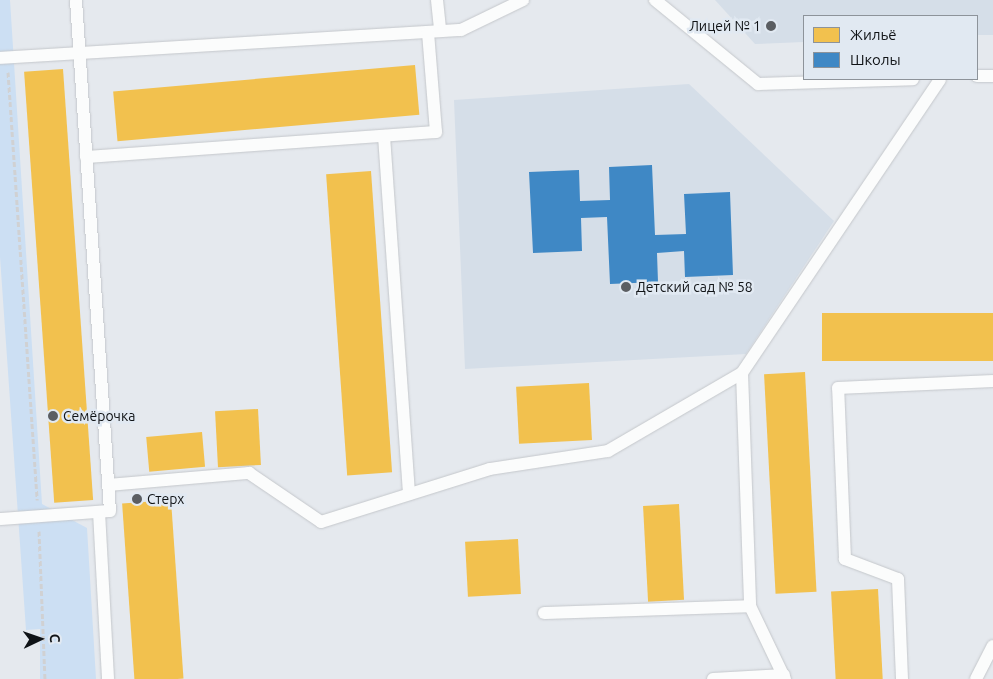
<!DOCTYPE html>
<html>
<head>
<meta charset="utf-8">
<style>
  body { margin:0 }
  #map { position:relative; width:993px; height:679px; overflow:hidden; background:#e5e9ee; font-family:Ubuntu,sans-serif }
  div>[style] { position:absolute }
  .built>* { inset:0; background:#d5dee8 }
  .green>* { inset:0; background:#ccdff3 }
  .homes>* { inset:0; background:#f2c14e; transform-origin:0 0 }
  .schools>* { inset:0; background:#3f88c5 }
  .path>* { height:3px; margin-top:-1.5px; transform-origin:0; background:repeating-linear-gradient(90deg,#d0d1d3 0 5px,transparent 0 7.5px) }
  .roads { filter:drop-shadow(0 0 1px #c4c7cb) drop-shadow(0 0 1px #c4c7cb) }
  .lane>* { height:12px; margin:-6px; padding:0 6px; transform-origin:6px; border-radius:6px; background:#fbfcfc }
  .dots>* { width:14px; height:14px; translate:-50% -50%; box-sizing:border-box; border:2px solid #e1e9f2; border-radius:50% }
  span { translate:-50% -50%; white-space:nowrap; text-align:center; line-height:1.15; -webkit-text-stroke:5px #e1e9f2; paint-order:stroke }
  .poi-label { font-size:14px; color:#101316 }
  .right { translate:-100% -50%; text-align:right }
  .left { translate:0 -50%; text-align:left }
  .legend { position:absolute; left:803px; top:15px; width:175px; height:65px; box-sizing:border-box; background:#e1e9f2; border:1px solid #8d939a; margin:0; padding:6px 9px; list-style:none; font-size:15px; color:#101316 }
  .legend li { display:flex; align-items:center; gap:10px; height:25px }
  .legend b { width:25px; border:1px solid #8d939a }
  .north { position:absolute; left:15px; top:614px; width:50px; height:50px; -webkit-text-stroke:4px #e1e9f2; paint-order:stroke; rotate:87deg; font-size:14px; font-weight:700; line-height:20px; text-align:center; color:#101316 }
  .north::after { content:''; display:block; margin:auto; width:18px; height:22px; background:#101316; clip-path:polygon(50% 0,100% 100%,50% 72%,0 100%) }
</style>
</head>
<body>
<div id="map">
  <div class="built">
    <i style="clip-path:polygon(715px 0,993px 0,993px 35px,977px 35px,977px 16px,804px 16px,804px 42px,755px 44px)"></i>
    <i style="clip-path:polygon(689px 84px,834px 221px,746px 354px,465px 369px,454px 100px)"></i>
  </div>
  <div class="green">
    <i style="clip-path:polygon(0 0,10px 0,42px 504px,87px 528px,96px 679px,40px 679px,40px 629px,26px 630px,0 257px)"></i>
  </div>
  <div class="homes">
    <i style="left:415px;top:65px;width:50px;height:303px;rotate:85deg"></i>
    <i style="left:63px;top:69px;width:432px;height:39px;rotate:86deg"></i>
    <i style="left:371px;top:171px;width:302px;height:45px;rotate:86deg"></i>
    <i style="left:993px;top:313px;width:48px;height:171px;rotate:90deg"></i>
    <i style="left:805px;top:372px;width:220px;height:41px;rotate:87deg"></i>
    <i style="left:589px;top:383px;width:57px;height:73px;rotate:87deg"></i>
    <i style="left:258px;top:409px;width:56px;height:43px;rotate:87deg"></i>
    <i style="left:202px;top:432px;width:35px;height:56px;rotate:85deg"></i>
    <i style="left:171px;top:500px;width:179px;height:49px;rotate:86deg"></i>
    <i style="left:679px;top:504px;width:96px;height:36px;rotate:87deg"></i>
    <i style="left:518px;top:539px;width:55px;height:53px;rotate:87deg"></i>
    <i style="left:878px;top:589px;width:90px;height:47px;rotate:87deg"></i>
  </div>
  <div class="schools">
    <i style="clip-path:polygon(652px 165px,655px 235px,686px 234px,684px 194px,730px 192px,733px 275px,685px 277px,684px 251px,657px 253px,658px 282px,610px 284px,607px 217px,581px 218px,582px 251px,533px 253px,529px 172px,579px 170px,580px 201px,610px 200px,609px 167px)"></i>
  </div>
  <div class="path">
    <i style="left:8px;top:72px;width:429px;rotate:86.1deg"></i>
    <i style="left:39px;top:531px;width:148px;rotate:87.7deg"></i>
  </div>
  <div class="roads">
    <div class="lane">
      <i style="left:437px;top:0;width:31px;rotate:84deg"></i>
      <i style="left:655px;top:0;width:133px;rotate:39.2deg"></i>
      <i style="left:758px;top:84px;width:155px;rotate:-1.8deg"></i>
      <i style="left:0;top:58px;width:462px;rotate:-3.5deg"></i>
      <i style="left:461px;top:30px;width:69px;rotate:-25.8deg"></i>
      <i style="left:977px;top:76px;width:16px"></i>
      <i style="left:384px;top:136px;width:359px;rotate:86deg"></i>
      <i style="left:86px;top:157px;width:351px;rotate:-4.1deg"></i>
      <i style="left:436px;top:132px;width:100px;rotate:-94.6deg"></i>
      <i style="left:742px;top:373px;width:354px;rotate:-56deg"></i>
      <i style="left:108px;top:485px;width:142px;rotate:-4.9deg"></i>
      <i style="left:249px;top:473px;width:87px;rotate:34.2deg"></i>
      <i style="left:321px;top:522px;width:177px;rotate:-17.4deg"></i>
      <i style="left:490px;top:469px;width:119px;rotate:-8.7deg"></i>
      <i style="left:608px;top:451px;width:155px;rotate:-30.2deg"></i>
      <i style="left:742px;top:373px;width:233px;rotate:88deg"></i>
      <i style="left:750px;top:606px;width:81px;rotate:64.4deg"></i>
      <i style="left:99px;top:512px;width:167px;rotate:86.9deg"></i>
      <i style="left:0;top:519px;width:110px;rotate:-4.2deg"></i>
      <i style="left:110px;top:511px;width:512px;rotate:-93.81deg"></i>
      <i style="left:544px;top:613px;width:206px;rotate:-1.9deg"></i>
      <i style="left:713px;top:679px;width:71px;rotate:-3.2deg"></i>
      <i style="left:902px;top:679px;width:100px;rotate:-92.3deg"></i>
      <i style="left:898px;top:579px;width:57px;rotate:-159.3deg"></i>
      <i style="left:845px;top:559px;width:171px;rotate:-92.3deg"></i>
      <i style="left:838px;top:388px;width:155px;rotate:-2.6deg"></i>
      <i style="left:976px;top:679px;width:37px;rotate:-63deg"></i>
    </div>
  </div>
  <div class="dots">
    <i style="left:771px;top:26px;background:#5b5e62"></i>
    <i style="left:626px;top:287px;background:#5b5e62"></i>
    <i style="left:53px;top:416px;background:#5b5e62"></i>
    <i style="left:137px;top:499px;background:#5b5e62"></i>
  </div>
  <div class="poi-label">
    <span class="right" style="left:761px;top:26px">Лицей № 1</span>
    <span class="left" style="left:636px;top:287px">Детский сад № 58</span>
    <span class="left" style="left:63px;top:416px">Семёрочка</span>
    <span class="left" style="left:147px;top:499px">Стерх</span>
  </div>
  <ul class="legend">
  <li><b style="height:14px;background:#f2c14e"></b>Жильё</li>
  <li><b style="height:14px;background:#3f88c5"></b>Школы</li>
  </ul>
  <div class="north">С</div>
</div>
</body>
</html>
